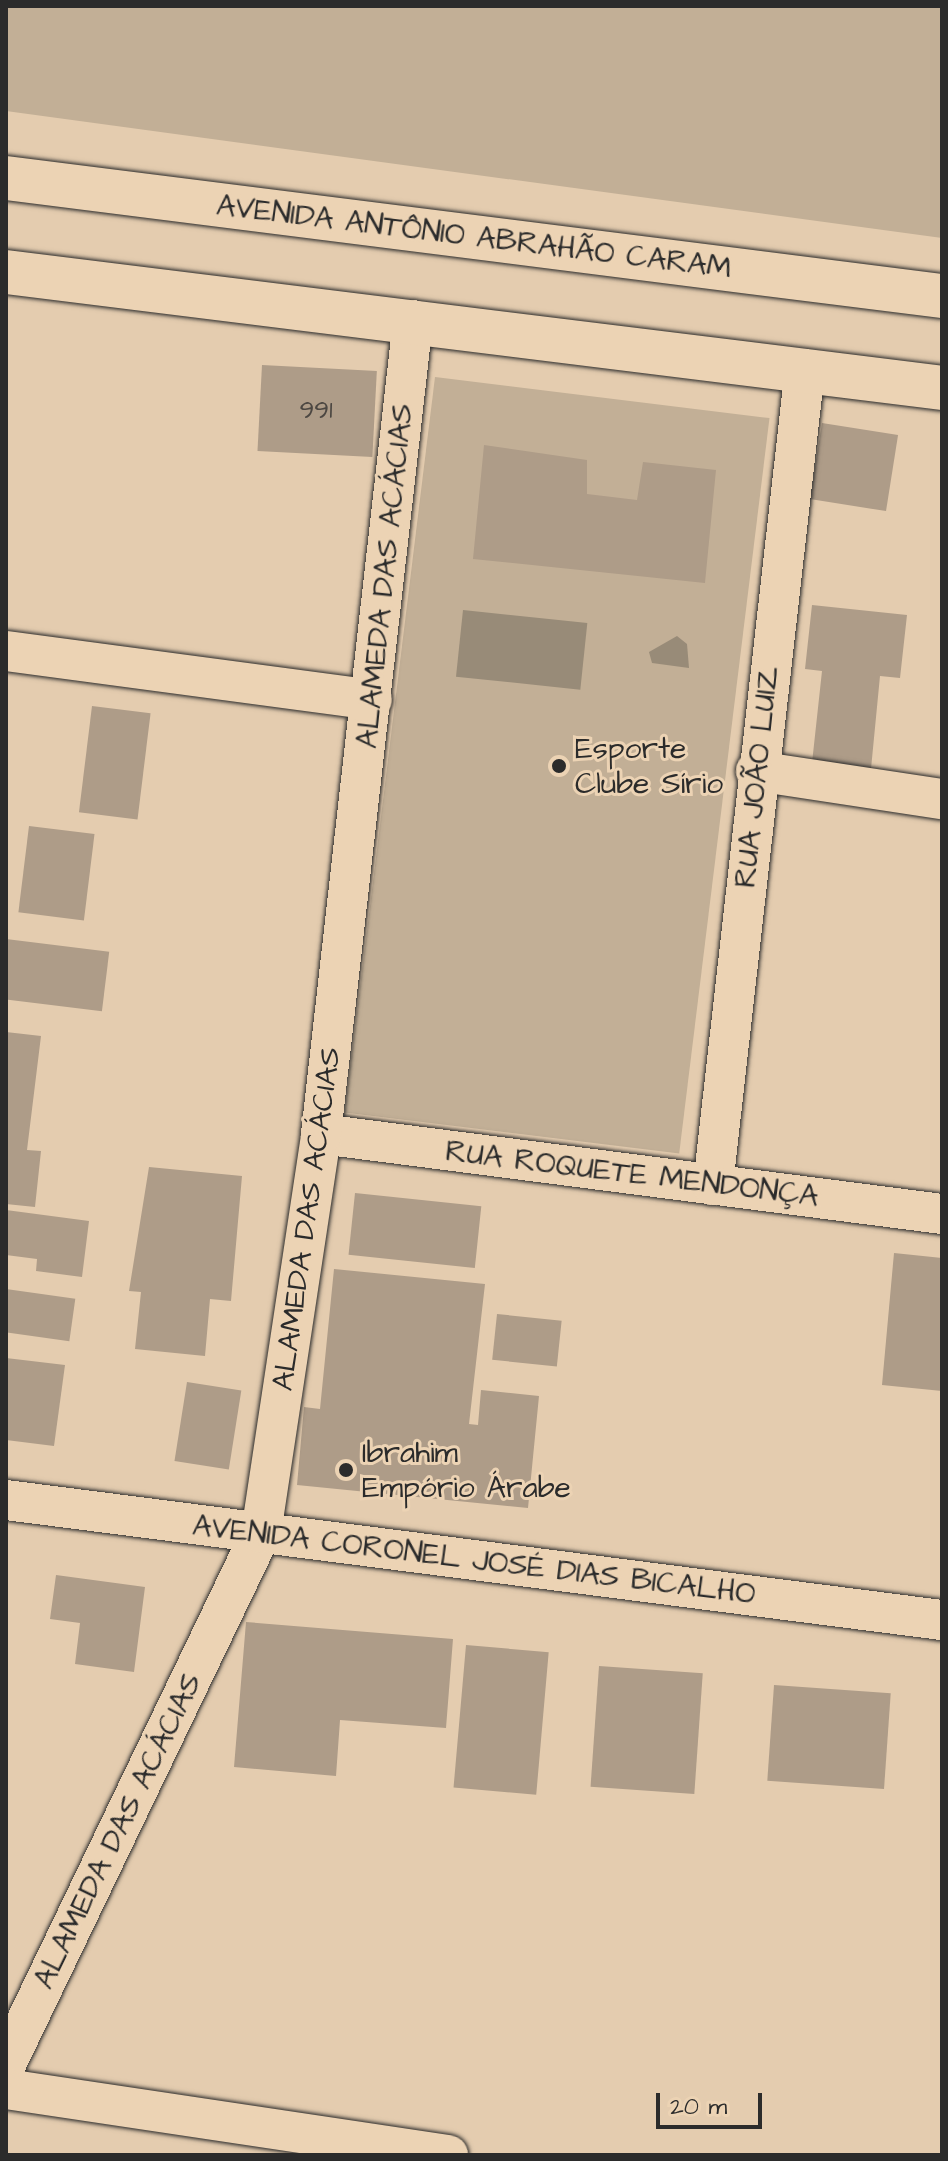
<!DOCTYPE html>
<html>
<head>
<meta charset="utf-8">
<style>
  body { margin:0 }
  #map { position:relative; width:948px; height:2161px; overflow:hidden; background:#e4ccaf; font-family:"Architects Daughter",sans-serif }
  div>[style] { position:absolute }
  .green>* { inset:0; background:#c2af96; transform-origin:0 0 }
  .water>* { inset:0; background:#988b78; transform-origin:0 0 }
  .building>* { inset:0; background:#ae9c88; transform-origin:0 0 }
  .roads { filter:drop-shadow(0 0 2px #2b2b2b) drop-shadow(0 0 2px #2b2b2b) }
  .minor>* { height:40px; margin:-20px; padding:0 20px; transform-origin:20px; border-radius:20px; background:#ecd3b4 }
  .major>* { height:44px; margin:-22px; padding:0 22px; transform-origin:22px; border-radius:22px; background:#ecd3b4 }
  .dots>* { width:22px; height:22px; translate:-50% -50%; box-sizing:border-box; border:4px solid #ecd3b4; border-radius:50% }
  span { translate:-50% -50%; white-space:nowrap; text-align:center; line-height:1.15; -webkit-text-stroke:6px #ecd3b4; paint-order:stroke }
  .number-label { font-size:26px; color:#4c4742 }
  .number-label span { -webkit-text-stroke-width:0 }
  .street-label { font-size:30px; color:#2b2b2b }
  .poi-label { font-size:30px; color:#2b2b2b }
  .left { translate:0 -50%; text-align:left }
  .frame { position:absolute; inset:0; border:8px solid #2b2b2b; pointer-events:none }
  .scale { position:absolute; left:656px; top:2093px; width:106px; height:36px; box-sizing:border-box; border:4px solid #2b2b2b; border-top:0; padding-left:10px; font-size:24px; line-height:28px; white-space:nowrap; color:#2b2b2b; -webkit-text-stroke:6px #ecd3b4; paint-order:stroke }
</style>
</head>
<body>
<div id="map">
  <div class="green">
    <i style="clip-path:polygon(6px 6px,942px 6px,942px 238px,6px 111px)"></i>
    <i style="left:435px;top:377px;width:337px;height:741px;rotate:7deg"></i>
  </div>
  <div class="water">
    <i style="left:463px;top:610px;width:125px;height:67px;rotate:6deg"></i>
    <i style="clip-path:polygon(677px 636px,687px 644px,689px 668px,652px 663px,649px 652px)"></i>
  </div>
  <div class="building">
    <i style="left:262px;top:365px;width:115px;height:86px;rotate:3deg"></i>
    <i style="left:822px;top:423px;width:77px;height:77px;rotate:9deg"></i>
    <i style="clip-path:polygon(484px 445px,587px 460px,587px 494px,637px 500px,643px 462px,716px 470px,705px 583px,473px 559px)"></i>
    <i style="clip-path:polygon(812px 605px,907px 615px,900px 678px,880px 676px,871px 769px,812px 763px,822px 671px,805px 669px)"></i>
    <i style="left:92px;top:706px;width:59px;height:107px;rotate:7deg"></i>
    <i style="left:29px;top:826px;width:66px;height:87px;rotate:7deg"></i>
    <i style="left:6px;top:939px;width:104px;height:60px;rotate:7deg"></i>
    <i style="clip-path:polygon(6px 1032px,41px 1036px,27px 1150px,41px 1151px,35px 1207px,6px 1204px)"></i>
    <i style="clip-path:polygon(149px 1167px,242px 1176px,231px 1301px,210px 1299px,205px 1356px,135px 1349px,141px 1292px,129px 1291px)"></i>
    <i style="left:355px;top:1193px;width:127px;height:62px;rotate:6deg"></i>
    <i style="clip-path:polygon(6px 1210px,89px 1221px,82px 1277px,36px 1271px,37px 1259px,6px 1255px)"></i>
    <i style="clip-path:polygon(894px 1253px,942px 1258px,942px 1391px,882px 1385px)"></i>
    <i style="clip-path:polygon(334px 1269px,485px 1284px,469px 1424px,478px 1425px,481px 1390px,539px 1396px,528px 1508px,297px 1485px,304px 1407px,320px 1409px)"></i>
    <i style="left:6px;top:1289px;width:70px;height:43px;rotate:8deg"></i>
    <i style="left:497px;top:1314px;width:65px;height:46px;rotate:6deg"></i>
    <i style="clip-path:polygon(6px 1358px,65px 1365px,54px 1446px,6px 1440px)"></i>
    <i style="left:187px;top:1382px;width:55px;height:80px;rotate:9deg"></i>
    <i style="clip-path:polygon(56px 1575px,145px 1587px,134px 1672px,75px 1664px,80px 1623px,50px 1619px)"></i>
    <i style="clip-path:polygon(246px 1622px,453px 1639px,446px 1728px,340px 1720px,336px 1776px,234px 1767px)"></i>
    <i style="left:466px;top:1645px;width:83px;height:143px;rotate:5deg"></i>
    <i style="left:599px;top:1666px;width:104px;height:121px;rotate:4deg"></i>
    <i style="left:774px;top:1685px;width:117px;height:96px;rotate:4deg"></i>
  </div>
  <div class="roads">
    <div class="minor">
      <i style="left:6px;top:651px;width:369px;rotate:7.6deg"></i>
      <i style="left:756px;top:771px;width:188px;rotate:8.6deg"></i>
      <i style="left:321px;top:1134px;width:626px;rotate:7.34deg"></i>
      <i style="left:713px;top:1185px;width:821px;rotate:-83.57deg"></i>
      <i style="left:6px;top:1500px;width:944px;rotate:7.31deg"></i>
      <i style="left:6px;top:2064px;width:589px;rotate:-64.35deg"></i>
      <i style="left:261px;top:1533px;width:403px;rotate:-81.4deg"></i>
      <i style="left:321px;top:1134px;width:819px;rotate:-83.55deg"></i>
      <i style="left:6px;top:2089px;width:447px;rotate:8.5deg"></i>
    </div>
    <div class="major">
      <i style="left:6px;top:178px;width:943px;rotate:7.19deg"></i>
      <i style="left:6px;top:272px;width:943px;rotate:7.06deg"></i>
    </div>
  </div>
  <div class="dots">
    <i style="left:559px;top:766px;background:#2b2b2b"></i>
    <i style="left:346px;top:1470px;background:#2b2b2b"></i>
  </div>
  <div class="number-label">
    <span style="left:316px;top:411px">991</span>
  </div>
  <div class="street-label">
    <span style="left:474px;top:237px;rotate:7deg">AVENIDA ANTÔNIO ABRAHÃO CARAM</span>
    <span style="left:385px;top:576px;rotate:-84deg">ALAMEDA DAS ACÁCIAS</span>
    <span style="left:757px;top:777px;rotate:-84deg">RUA JOÃO LUIZ</span>
    <span style="left:632px;top:1174px;rotate:7deg">RUA ROQUETE MENDONÇA</span>
    <span style="left:307px;top:1219px;rotate:-82deg">ALAMEDA DAS ACÁCIAS</span>
    <span style="left:474px;top:1560px;rotate:7deg">AVENIDA CORONEL JOSÉ DIAS BICALHO</span>
    <span style="left:118px;top:1831px;rotate:-64deg">ALAMEDA DAS ACÁCIAS</span>
  </div>
  <div class="poi-label">
    <span class="left" style="left:575px;top:766px">Esporte<br>Clube Sírio</span>
    <span class="left" style="left:362px;top:1470px">Ibrahim<br>Empório Árabe</span>
  </div>
  <div class="frame"></div>
  <div class="scale">20 m</div>
</div>
</body>
</html>
